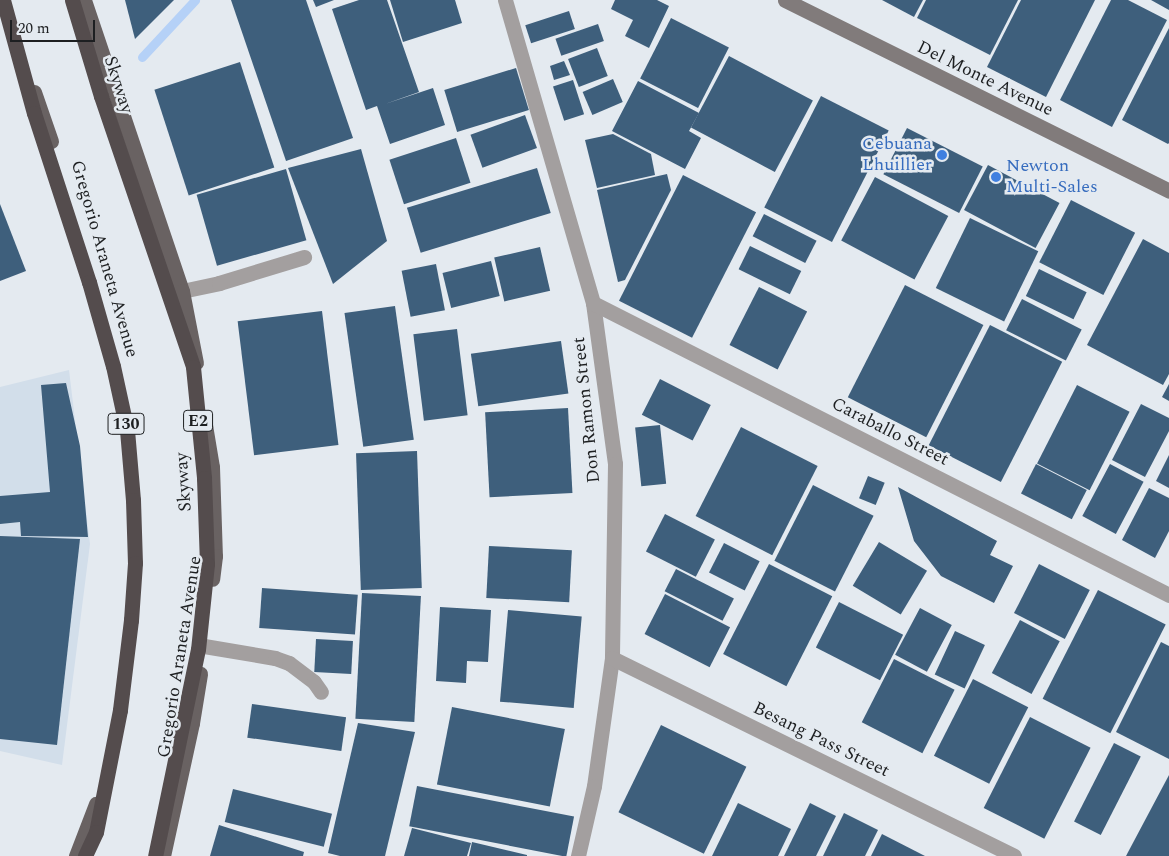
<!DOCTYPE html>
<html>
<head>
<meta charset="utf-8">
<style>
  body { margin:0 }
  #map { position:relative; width:1169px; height:856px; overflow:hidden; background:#e4eaf0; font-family:Spectral,serif }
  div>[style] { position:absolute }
  .built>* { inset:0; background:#d2deea }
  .stream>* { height:9px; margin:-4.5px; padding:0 4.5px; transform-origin:4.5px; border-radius:4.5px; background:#b5d1f7 }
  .building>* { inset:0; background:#3e5f7c; transform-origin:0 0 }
  .lane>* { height:15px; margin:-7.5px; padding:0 7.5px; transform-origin:7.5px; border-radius:7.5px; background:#a39f9f }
  .street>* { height:15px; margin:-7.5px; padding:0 7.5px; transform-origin:7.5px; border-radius:7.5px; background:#a39f9f }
  .secondary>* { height:15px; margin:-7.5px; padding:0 7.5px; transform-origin:7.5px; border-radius:7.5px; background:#817b7b }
  .primary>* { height:15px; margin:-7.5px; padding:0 7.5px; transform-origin:7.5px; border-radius:7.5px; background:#696262 }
  .highway>* { height:15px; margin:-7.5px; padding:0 7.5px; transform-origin:7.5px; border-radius:7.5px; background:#544c4d }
  .highway-bridge>* { height:15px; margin:-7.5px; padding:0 7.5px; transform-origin:7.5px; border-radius:7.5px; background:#544c4d }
  .dots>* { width:14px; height:14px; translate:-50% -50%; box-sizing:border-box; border:2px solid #e4eaf0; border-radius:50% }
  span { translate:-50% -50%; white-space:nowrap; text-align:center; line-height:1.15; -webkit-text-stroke:5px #e4eaf0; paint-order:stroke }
  .shield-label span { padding:1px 4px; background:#e4eaf0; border:1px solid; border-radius:4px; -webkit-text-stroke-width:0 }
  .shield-label { font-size:16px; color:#1d1f21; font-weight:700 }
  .street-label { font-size:18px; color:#1d1f21 }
  .shop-label { font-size:18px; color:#366cbe }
  .right { translate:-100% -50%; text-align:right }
  .left { translate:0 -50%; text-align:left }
  .scale { position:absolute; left:10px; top:20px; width:85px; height:22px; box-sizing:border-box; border:2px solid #1d1f21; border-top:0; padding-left:6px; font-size:15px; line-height:18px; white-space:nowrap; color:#1d1f21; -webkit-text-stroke:4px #e4eaf0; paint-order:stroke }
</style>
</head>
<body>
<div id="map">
  <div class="built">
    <i style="clip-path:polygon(69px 370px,90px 544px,62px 765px,0 751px,0 387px)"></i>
  </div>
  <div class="stream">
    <i style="left:142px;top:57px;width:78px;rotate:-47.1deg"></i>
  </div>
  <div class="building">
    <i style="clip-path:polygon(125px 0,174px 0,135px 39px)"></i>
    <i style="clip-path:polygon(231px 0,306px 0,353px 138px,286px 161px)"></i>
    <i style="clip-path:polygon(313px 0,334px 0,316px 7px)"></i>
    <i style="clip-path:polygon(359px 0,387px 0,419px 92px,385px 104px,433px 88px,445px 125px,390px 144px,377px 106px,366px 110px,332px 9px)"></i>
    <i style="clip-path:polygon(390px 0,455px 0,462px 23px,403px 42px)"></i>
    <i style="clip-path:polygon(615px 0,657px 0,669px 6px,649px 48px,625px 36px,633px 20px,611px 9px)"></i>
    <i style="clip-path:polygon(882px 0,923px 0,914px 17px)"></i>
    <i style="clip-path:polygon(926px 0,1018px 0,990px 55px,917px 18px)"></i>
    <i style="clip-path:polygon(1021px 0,1095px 0,1046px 97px,987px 67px)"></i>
    <i style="clip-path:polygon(1111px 0,1128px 0,1167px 20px,1112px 127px,1060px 100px)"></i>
    <i style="clip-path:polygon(1151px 0,1169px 0,1169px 10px)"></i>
    <i style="left:569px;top:11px;width:19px;height:46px;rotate:72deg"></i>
    <i style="left:671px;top:18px;width:65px;height:68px;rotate:27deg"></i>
    <i style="left:598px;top:24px;width:18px;height:45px;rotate:71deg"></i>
    <i style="clip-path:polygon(1169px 28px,1169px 143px,1168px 144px,1122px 120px)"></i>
    <i style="left:597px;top:48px;width:30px;height:31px;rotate:69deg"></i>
    <i style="left:729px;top:56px;width:95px;height:81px;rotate:28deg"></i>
    <i style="clip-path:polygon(564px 61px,570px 75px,554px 80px,550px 66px)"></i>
    <i style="left:240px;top:62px;width:111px;height:90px;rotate:72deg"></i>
    <i style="left:516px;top:68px;width:44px;height:75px;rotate:73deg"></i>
    <i style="left:613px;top:79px;width:25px;height:33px;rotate:67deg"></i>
    <i style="left:573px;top:80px;width:36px;height:21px;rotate:72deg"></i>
    <i style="clip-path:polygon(638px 81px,699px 113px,689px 131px,701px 138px,685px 169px,612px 131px)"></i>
    <i style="left:821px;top:96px;width:76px;height:125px;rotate:27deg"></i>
    <i style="left:525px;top:115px;width:35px;height:58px;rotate:70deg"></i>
    <i style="left:907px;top:128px;width:85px;height:52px;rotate:27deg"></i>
    <i style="clip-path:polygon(613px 134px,651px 154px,655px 175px,597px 188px,585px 140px)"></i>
    <i style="left:456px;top:138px;width:47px;height:70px;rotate:72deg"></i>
    <i style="clip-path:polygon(361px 149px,387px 241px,333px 284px,288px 168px)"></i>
    <i style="left:988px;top:165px;width:81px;height:51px;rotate:28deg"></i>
    <i style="left:537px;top:168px;width:47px;height:136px;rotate:73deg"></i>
    <i style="left:286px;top:169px;width:74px;height:93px;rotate:74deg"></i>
    <i style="clip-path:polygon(667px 174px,671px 190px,625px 280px,618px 282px,597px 190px)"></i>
    <i style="left:683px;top:175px;width:82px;height:141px;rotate:27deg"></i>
    <i style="left:875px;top:177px;width:83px;height:72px;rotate:28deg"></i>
    <i style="left:1071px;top:200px;width:72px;height:70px;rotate:27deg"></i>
    <i style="clip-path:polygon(0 204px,26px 271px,0 281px)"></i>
    <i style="left:764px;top:214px;width:59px;height:25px;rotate:27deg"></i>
    <i style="left:970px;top:218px;width:76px;height:78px;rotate:26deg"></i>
    <i style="clip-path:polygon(1143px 239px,1169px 253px,1169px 374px,1163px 385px,1087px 345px)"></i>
    <i style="left:750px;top:246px;width:57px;height:26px;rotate:26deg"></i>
    <i style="left:540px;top:247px;width:45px;height:47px;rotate:77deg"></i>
    <i style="left:491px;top:261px;width:36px;height:50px;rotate:76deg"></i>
    <i style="left:436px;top:264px;width:47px;height:35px;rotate:79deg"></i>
    <i style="left:1039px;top:269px;width:53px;height:30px;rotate:26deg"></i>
    <i style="left:905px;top:285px;width:88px;height:126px;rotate:27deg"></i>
    <i style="left:759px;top:287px;width:54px;height:65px;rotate:27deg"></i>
    <i style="left:1022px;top:299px;width:67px;height:35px;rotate:27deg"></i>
    <i style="left:395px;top:306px;width:135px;height:51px;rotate:82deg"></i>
    <i style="left:322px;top:311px;width:135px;height:85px;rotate:83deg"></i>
    <i style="left:990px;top:325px;width:81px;height:135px;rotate:27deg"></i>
    <i style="left:457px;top:329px;width:87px;height:44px;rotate:83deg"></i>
    <i style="left:561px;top:341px;width:53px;height:91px;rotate:82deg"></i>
    <i style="left:660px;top:379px;width:57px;height:40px;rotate:27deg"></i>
    <i style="clip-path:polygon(66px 383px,80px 446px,88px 537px,21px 536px,20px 522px,0 524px,0 496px,50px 492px,41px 385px)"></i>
    <i style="clip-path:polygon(1169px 384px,1169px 401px,1162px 397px)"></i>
    <i style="left:1077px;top:385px;width:59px;height:88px;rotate:27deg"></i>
    <i style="clip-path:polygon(1141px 404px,1169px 418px,1169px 431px,1145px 477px,1112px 460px)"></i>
    <i style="left:568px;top:408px;width:85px;height:83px;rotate:87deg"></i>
    <i style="left:660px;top:425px;width:59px;height:25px;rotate:84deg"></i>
    <i style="left:741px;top:427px;width:86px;height:100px;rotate:27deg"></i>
    <i style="left:417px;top:451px;width:137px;height:61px;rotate:88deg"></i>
    <i style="clip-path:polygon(1169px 455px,1169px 488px,1156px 481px)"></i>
    <i style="left:1036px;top:464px;width:57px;height:33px;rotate:27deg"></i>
    <i style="left:1110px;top:464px;width:38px;height:59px;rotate:28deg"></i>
    <i style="left:868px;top:476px;width:18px;height:24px;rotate:22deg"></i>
    <i style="left:813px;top:485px;width:68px;height:85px;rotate:27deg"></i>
    <i style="clip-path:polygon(898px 487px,997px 541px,990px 555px,1013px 566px,994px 603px,941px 576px,914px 541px)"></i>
    <i style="clip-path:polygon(1149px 488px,1169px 498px,1169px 531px,1155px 558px,1122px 540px)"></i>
    <i style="left:665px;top:514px;width:56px;height:42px;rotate:27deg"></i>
    <i style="clip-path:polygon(0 536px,80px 539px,57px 745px,0 739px)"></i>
    <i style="left:879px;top:542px;width:56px;height:51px;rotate:31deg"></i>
    <i style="left:724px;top:543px;width:40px;height:33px;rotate:27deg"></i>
    <i style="left:489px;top:546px;width:83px;height:52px;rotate:3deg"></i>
    <i style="left:769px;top:564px;width:71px;height:101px;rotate:27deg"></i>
    <i style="left:1039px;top:564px;width:57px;height:55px;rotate:27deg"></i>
    <i style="left:676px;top:569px;width:65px;height:25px;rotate:27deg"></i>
    <i style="left:262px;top:588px;width:96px;height:40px;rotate:4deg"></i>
    <i style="left:1098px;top:590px;width:76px;height:122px;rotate:27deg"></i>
    <i style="left:362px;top:593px;width:59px;height:126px;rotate:3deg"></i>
    <i style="left:665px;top:594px;width:73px;height:45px;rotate:27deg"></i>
    <i style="left:839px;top:602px;width:72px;height:51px;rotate:27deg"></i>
    <i style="clip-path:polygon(440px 607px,491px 610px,488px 662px,467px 661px,466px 683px,436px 681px)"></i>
    <i style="left:920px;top:608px;width:36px;height:53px;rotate:28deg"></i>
    <i style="left:508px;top:610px;width:74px;height:92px;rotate:5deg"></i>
    <i style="left:1020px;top:620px;width:45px;height:60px;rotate:28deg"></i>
    <i style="left:955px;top:631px;width:33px;height:48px;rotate:25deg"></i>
    <i style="left:316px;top:639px;width:37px;height:33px;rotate:3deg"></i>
    <i style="clip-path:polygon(1161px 642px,1169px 646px,1169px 759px,1116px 732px)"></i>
    <i style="left:894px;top:659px;width:68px;height:71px;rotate:27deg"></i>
    <i style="left:973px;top:679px;width:62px;height:86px;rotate:27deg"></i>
    <i style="left:252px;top:704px;width:95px;height:34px;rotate:8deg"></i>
    <i style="left:452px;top:707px;width:115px;height:79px;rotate:11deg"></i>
    <i style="left:1030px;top:717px;width:68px;height:102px;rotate:27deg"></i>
    <i style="clip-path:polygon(358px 723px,415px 732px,385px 856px,340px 856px,328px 853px)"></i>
    <i style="left:661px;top:725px;width:95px;height:97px;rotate:26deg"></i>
    <i style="left:1114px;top:743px;width:30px;height:88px;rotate:27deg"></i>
    <i style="clip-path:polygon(1169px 775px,1169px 856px,1126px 856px)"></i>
    <i style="left:417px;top:786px;width:160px;height:41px;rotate:11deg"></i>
    <i style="left:233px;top:789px;width:102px;height:34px;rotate:14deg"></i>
    <i style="clip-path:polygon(738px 803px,791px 829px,778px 856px,712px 856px)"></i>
    <i style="clip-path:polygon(810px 803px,836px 816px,816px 856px,784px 856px)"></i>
    <i style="clip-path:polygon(844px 813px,878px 830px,865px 856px,823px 856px)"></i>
    <i style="clip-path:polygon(219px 825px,304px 852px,303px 856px,210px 856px)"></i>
    <i style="clip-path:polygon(412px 828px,471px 843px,467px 856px,404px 856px)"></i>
    <i style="clip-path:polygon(882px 834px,925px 856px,871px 856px)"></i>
    <i style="clip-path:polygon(472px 842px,527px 855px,527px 856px,469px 856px)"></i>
  </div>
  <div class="lane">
    <i style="left:182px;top:291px;width:38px;rotate:-12deg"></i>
    <i style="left:219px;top:283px;width:89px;rotate:-17deg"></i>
    <i style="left:204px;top:646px;width:72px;rotate:9.6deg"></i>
    <i style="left:275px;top:658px;width:15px;rotate:20deg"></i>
    <i style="left:289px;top:663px;width:31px;rotate:37deg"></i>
    <i style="left:314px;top:682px;width:12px;rotate:55deg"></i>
  </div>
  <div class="street">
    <i style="left:505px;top:0;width:316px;rotate:73.8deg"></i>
    <i style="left:593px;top:303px;width:162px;rotate:82.2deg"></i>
    <i style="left:615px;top:464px;width:194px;rotate:90.9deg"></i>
    <i style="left:612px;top:658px;width:129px;rotate:98deg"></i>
    <i style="left:594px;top:786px;width:72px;rotate:102.9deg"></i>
    <i style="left:593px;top:303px;width:646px;rotate:26.88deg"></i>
    <i style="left:612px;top:658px;width:448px;rotate:26.2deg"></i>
  </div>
  <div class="secondary">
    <i style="left:785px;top:0;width:429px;rotate:26.4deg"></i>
  </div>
  <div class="primary">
    <i style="left:84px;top:0;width:307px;rotate:71.4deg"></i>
    <i style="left:182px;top:291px;width:73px;rotate:79deg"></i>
    <i style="left:34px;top:92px;width:52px;rotate:70.9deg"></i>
    <i style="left:205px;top:425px;width:43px;rotate:80.5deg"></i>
    <i style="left:212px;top:467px;width:89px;rotate:88.1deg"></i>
    <i style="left:215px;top:556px;width:23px;rotate:97deg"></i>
    <i style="left:76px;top:856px;width:56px;rotate:-69deg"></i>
    <i style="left:163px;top:856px;width:136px;rotate:-77.7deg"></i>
    <i style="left:192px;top:723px;width:50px;rotate:-80.7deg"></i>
  </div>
  <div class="highway">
    <i style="left:72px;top:0;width:100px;rotate:73.2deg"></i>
    <i style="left:101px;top:96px;width:286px;rotate:71.2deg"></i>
    <i style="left:193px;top:367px;width:112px;rotate:84.3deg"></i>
    <i style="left:204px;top:478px;width:86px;rotate:88deg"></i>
    <i style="left:207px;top:564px;width:85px;rotate:96deg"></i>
    <i style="left:198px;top:649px;width:211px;rotate:101.7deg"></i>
  </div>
  <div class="highway-bridge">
    <i style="left:3px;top:0;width:117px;rotate:74.7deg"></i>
    <i style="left:34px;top:113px;width:178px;rotate:72deg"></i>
    <i style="left:89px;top:282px;width:87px;rotate:74.1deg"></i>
    <i style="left:113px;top:366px;width:66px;rotate:77.7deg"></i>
    <i style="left:127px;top:430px;width:70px;rotate:85.1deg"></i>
    <i style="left:133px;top:500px;width:63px;rotate:88.2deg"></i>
    <i style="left:135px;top:563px;width:57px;rotate:94deg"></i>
    <i style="left:131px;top:620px;width:91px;rotate:97deg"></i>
    <i style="left:120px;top:710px;width:124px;rotate:101.1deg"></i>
    <i style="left:96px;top:832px;width:26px;rotate:115deg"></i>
  </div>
  <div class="dots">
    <i style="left:942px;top:155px;background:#3f7fe0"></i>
    <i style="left:996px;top:177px;background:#3f7fe0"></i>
  </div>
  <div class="shield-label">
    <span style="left:198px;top:421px">E2</span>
    <span style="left:126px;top:424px">130</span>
  </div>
  <div class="street-label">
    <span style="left:985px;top:79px;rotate:26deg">Del Monte Avenue</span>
    <span style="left:118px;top:85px;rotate:72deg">Skyway</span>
    <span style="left:104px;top:259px;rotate:74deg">Gregorio Araneta Avenue</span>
    <span style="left:587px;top:410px;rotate:-96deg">Don Ramon Street</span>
    <span style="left:890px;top:432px;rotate:27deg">Caraballo Street</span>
    <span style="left:184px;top:482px;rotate:-94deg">Skyway</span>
    <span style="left:180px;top:657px;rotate:-81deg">Gregorio Araneta Avenue</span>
    <span style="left:821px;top:740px;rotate:26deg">Besang Pass Street</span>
  </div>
  <div class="shop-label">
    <span class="right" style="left:932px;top:155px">Cebuana<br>Lhuillier</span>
    <span class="left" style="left:1006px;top:177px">Newton<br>Multi-Sales</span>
  </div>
  <div class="scale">20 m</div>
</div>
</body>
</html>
